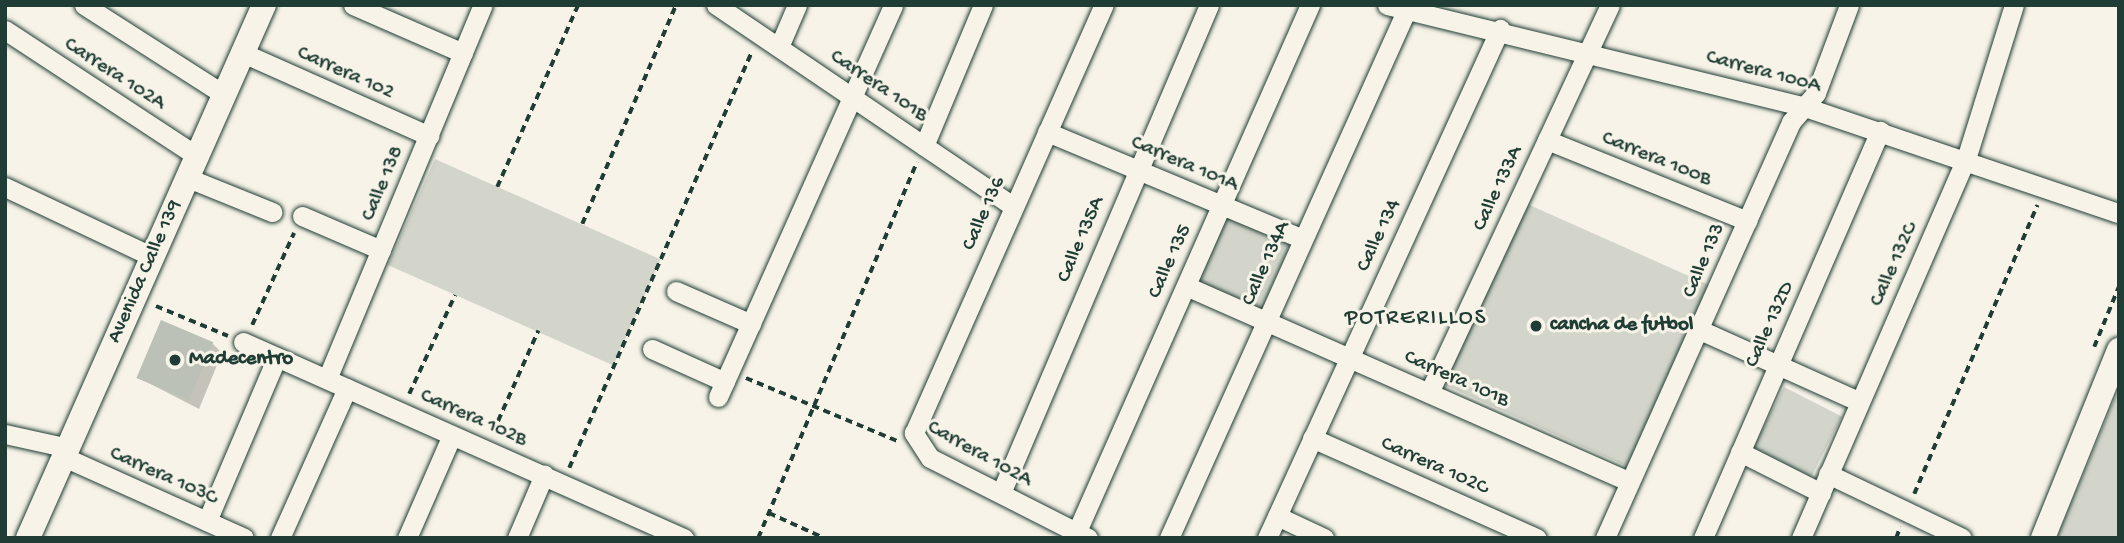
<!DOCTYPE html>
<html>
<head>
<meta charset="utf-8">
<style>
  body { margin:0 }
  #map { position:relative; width:2124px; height:543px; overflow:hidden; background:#f7f3e8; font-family:"Gochi Hand",sans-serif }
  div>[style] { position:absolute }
  .green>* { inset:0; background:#d3d5ca; transform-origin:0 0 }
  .shadow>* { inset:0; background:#0003 }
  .building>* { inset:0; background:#bbc1b6; transform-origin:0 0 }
  .path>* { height:3.5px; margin-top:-1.75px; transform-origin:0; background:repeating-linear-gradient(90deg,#1f3d34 0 7px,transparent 0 12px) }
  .roads { filter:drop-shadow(0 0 2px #1f3d34) drop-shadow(0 0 2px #1f3d34) }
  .minor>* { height:19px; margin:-9.5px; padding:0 9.5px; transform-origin:9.5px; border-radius:9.5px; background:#f7f3e8 }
  .major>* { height:24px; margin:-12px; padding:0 12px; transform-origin:12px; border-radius:12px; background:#f7f3e8 }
  .dots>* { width:19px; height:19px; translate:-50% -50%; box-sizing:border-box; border:4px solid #f7f3e8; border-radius:50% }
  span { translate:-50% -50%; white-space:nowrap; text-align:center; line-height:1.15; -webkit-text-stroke:6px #f7f3e8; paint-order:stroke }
  .street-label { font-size:21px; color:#1f3d34 }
  .poi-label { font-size:21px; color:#1f3d34; font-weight:700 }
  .left { translate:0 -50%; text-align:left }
  .neighbourhood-label { font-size:23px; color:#1f3d34; letter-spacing:2px }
  .frame { position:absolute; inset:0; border:7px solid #1f3d34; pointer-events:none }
</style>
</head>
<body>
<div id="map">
  <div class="green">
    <i style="left:435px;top:159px;width:247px;height:116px;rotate:24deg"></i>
    <i style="left:1525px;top:203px;width:205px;height:199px;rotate:24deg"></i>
    <i style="left:1227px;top:217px;width:69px;height:71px;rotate:24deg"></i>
    <i style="left:1784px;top:387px;width:65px;height:69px;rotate:27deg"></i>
    <i style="clip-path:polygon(2119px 388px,2119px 538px,2057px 538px)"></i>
  </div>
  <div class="shadow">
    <i style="clip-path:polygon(213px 344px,222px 353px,199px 409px,139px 378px)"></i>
  </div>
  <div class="building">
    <i style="left:161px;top:320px;width:57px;height:63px;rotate:23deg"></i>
  </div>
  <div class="path">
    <i style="left:497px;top:187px;width:199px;rotate:-66deg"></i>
    <i style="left:582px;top:224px;width:238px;rotate:-66.8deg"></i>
    <i style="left:156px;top:306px;width:78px;rotate:22.6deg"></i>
    <i style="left:252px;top:325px;width:101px;rotate:-65.5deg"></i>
    <i style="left:2094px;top:347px;width:66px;rotate:-67.7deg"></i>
    <i style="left:746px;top:378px;width:164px;rotate:22.6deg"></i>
    <i style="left:409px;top:394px;width:109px;rotate:-65.1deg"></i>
    <i style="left:493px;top:432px;width:111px;rotate:-66deg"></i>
    <i style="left:569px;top:468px;width:454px;rotate:-66.3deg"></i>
    <i style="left:1914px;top:494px;width:314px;rotate:-66.9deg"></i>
    <i style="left:769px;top:513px;width:60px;rotate:24.4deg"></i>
    <i style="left:758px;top:538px;width:408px;rotate:-67.1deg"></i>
    <i style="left:1896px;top:538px;width:12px;rotate:-70deg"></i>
  </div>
  <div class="roads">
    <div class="minor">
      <i style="left:84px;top:5px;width:167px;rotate:32.6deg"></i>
      <i style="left:353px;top:5px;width:120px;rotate:23.6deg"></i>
      <i style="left:716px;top:5px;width:359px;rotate:34.1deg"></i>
      <i style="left:1387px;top:5px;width:430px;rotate:13.7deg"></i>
      <i style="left:1805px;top:107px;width:331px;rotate:18.7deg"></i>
      <i style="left:5px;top:30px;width:230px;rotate:33.3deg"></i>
      <i style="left:779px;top:47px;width:46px;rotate:-66.8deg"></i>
      <i style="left:243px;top:53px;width:204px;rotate:24deg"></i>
      <i style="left:1047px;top:132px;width:277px;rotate:22.7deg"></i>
      <i style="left:1547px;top:140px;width:216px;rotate:22deg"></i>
      <i style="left:924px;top:146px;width:153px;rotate:-67.3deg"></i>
      <i style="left:188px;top:178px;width:91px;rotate:22deg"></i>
      <i style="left:5px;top:187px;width:164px;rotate:25.3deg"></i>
      <i style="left:302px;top:216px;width:86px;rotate:23.3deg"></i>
      <i style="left:1186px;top:286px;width:485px;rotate:23.8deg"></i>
      <i style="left:676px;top:291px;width:82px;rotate:23.7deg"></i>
      <i style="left:1700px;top:330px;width:175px;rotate:24.2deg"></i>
      <i style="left:243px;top:342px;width:483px;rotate:24deg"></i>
      <i style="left:652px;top:349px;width:80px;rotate:24.3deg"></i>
      <i style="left:327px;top:379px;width:405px;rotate:-67.4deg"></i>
      <i style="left:1429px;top:393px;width:428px;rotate:-65deg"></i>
      <i style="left:718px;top:397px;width:429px;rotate:-65.9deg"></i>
      <i style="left:5px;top:434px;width:65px;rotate:12.5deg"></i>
      <i style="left:1312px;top:438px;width:246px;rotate:24deg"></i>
      <i style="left:1740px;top:452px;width:91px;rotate:26.8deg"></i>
      <i style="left:64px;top:457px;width:197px;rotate:24.2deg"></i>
      <i style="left:1828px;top:474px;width:148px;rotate:25.5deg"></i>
      <i style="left:1001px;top:493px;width:530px;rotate:-66.91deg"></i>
      <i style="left:1277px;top:516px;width:52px;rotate:25.1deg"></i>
      <i style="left:207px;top:521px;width:178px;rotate:-66.9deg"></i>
      <i style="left:280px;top:538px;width:164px;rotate:-65.9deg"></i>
      <i style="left:407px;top:538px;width:112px;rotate:-66.4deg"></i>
      <i style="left:517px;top:538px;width:69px;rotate:-66.8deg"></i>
      <i style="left:1074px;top:538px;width:583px;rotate:-66.12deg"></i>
      <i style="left:1088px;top:538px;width:177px;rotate:-153.1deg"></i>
      <i style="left:930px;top:458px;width:30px;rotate:-123deg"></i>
      <i style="left:914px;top:433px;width:468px;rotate:-66.1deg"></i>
      <i style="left:1169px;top:538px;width:580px;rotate:-65.78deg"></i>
      <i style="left:1267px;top:538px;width:560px;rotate:-65.4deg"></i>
      <i style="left:1605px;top:538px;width:456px;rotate:-65.9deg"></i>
      <i style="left:1791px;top:122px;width:38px;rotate:-49deg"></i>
      <i style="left:1816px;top:93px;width:94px;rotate:-69.4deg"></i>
      <i style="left:1703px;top:538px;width:444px;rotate:-66.5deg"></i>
      <i style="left:1801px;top:538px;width:413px;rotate:-66.5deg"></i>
      <i style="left:1966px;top:159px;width:161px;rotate:-72.7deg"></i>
    </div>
    <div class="major">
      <i style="left:28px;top:538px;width:583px;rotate:-66.12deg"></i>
      <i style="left:2043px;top:538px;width:203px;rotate:-68deg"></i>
    </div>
  </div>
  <div class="dots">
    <i style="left:1536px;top:326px;background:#1f3d34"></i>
    <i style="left:175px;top:360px;background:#1f3d34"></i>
  </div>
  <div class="street-label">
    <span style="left:1763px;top:73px;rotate:15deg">Carrera 100A</span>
    <span style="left:345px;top:74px;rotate:24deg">Carrera 102</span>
    <span style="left:114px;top:75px;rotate:33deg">Carrera 102A</span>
    <span style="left:878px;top:87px;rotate:34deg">Carrera 101B</span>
    <span style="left:1656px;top:160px;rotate:22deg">Carrera 100B</span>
    <span style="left:1184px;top:165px;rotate:23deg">Carrera 101A</span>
    <span style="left:384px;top:184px;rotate:-67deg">Calle 138</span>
    <span style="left:1499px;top:189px;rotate:-65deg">Calle 133A</span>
    <span style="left:985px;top:214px;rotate:-66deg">Calle 136</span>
    <span style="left:1380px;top:236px;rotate:-65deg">Calle 134</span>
    <span style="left:1082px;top:240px;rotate:-67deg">Calle 135A</span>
    <span style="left:1705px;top:261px;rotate:-67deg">Calle 133</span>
    <span style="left:1171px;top:262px;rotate:-66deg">Calle 135</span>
    <span style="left:1267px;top:264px;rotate:-66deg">Calle 134A</span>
    <span style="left:1895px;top:265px;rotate:-66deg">Calle 132C</span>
    <span style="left:146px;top:272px;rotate:-66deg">Avenida Calle 139</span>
    <span style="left:1771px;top:325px;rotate:-66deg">Calle 132D</span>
    <span style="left:1456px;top:380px;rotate:24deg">Carrera 101B</span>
    <span style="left:473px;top:419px;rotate:24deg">Carrera 102B</span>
    <span style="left:979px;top:455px;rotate:29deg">Carrera 102A</span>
    <span style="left:1434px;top:467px;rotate:24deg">Carrera 102C</span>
    <span style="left:163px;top:477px;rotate:24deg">Carrera 103C</span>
  </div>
  <div class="poi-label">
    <span class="left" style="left:1550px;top:326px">cancha de futbol</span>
    <span class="left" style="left:189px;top:360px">Madecentro</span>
  </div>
  <div class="neighbourhood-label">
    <span style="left:1416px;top:319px">POTRERILLOS</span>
  </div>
  <div class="frame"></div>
</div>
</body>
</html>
